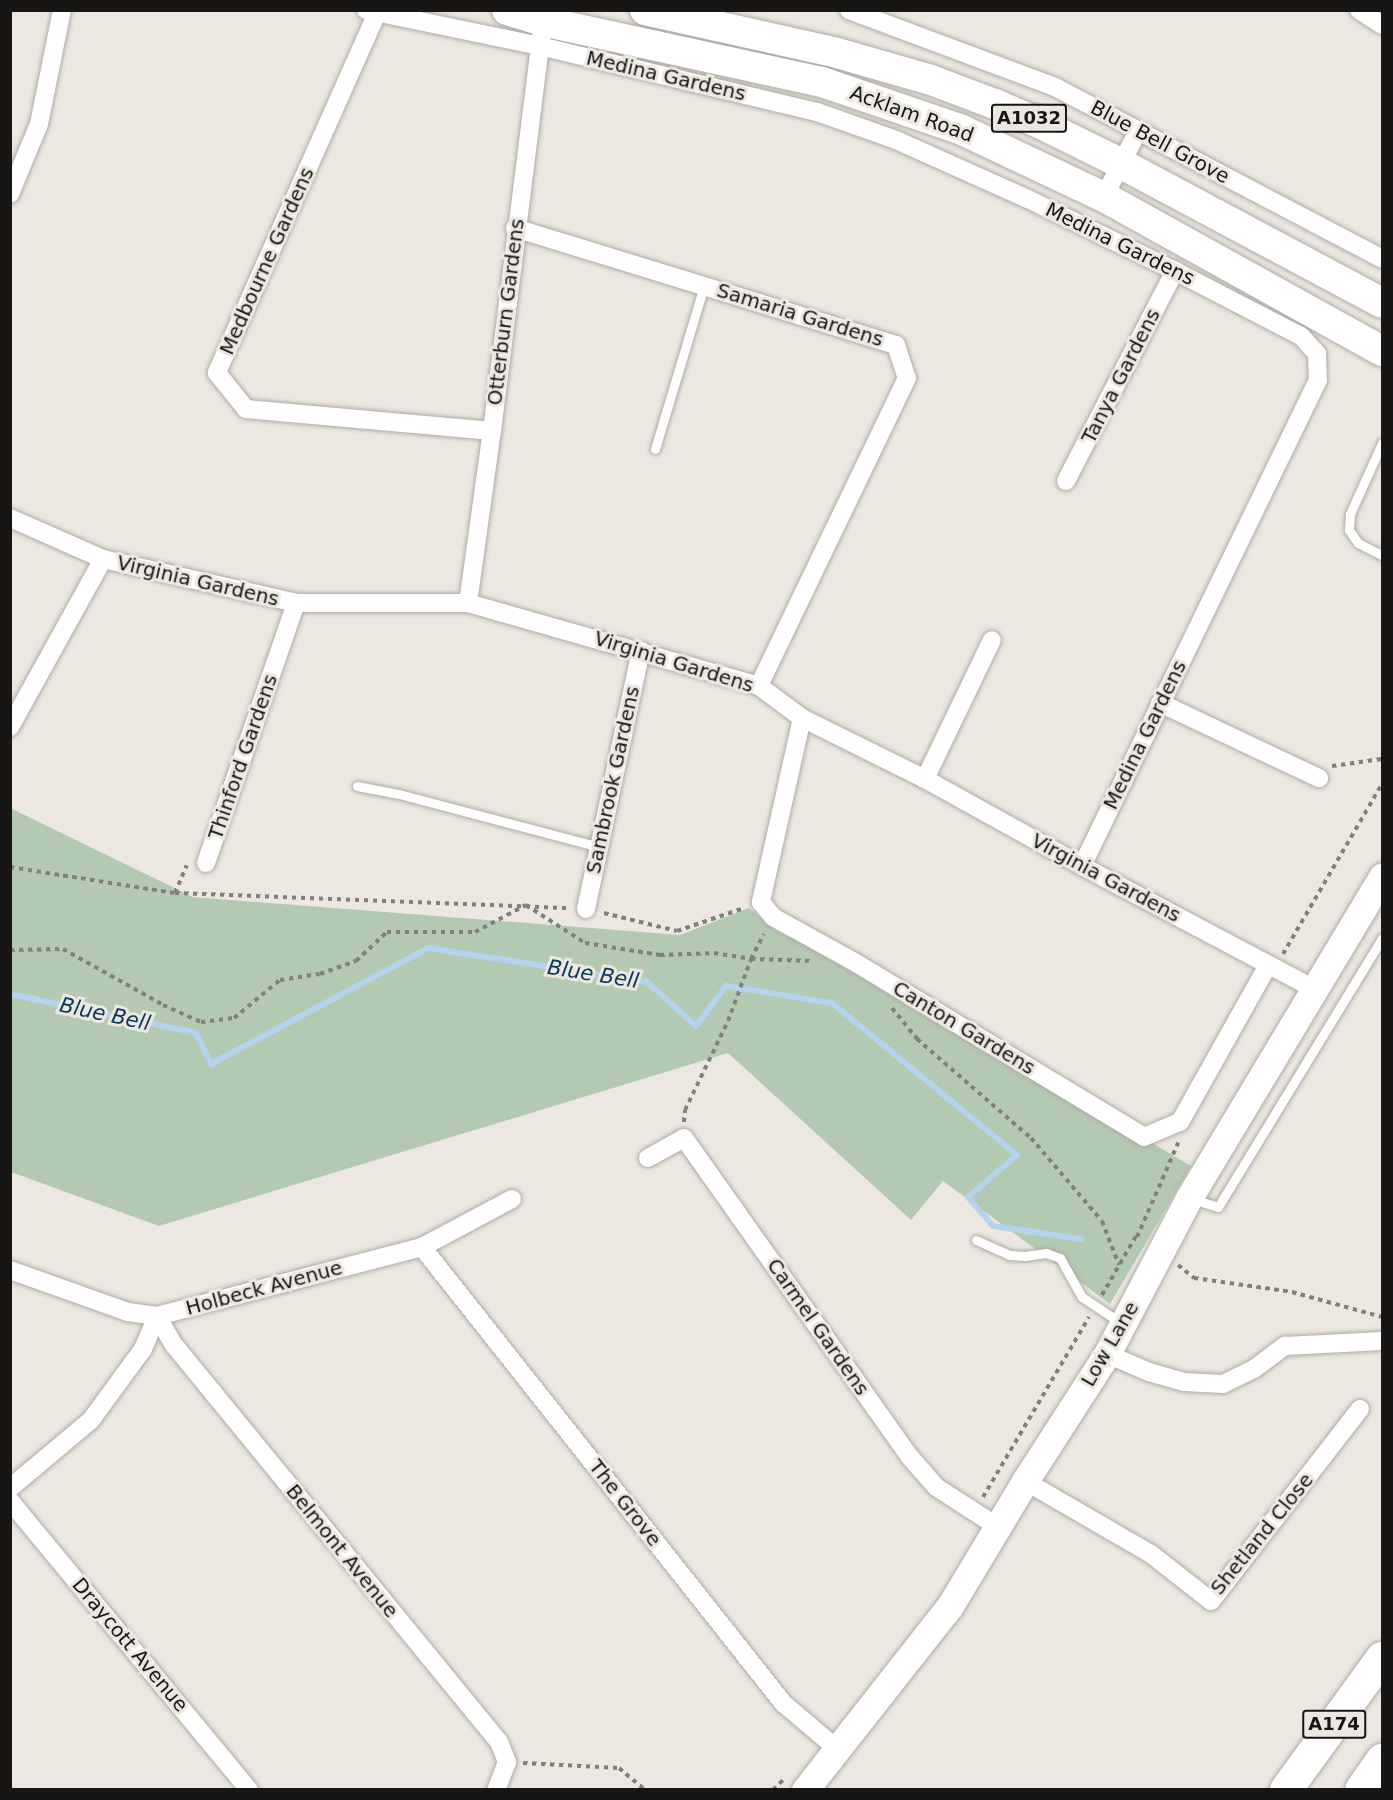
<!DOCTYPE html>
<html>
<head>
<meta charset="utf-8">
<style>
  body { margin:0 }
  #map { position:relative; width:1393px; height:1800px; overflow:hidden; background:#ece8e1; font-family:"DejaVu Sans",sans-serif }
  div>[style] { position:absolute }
  .green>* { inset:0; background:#b4c9b2 }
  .stream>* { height:6px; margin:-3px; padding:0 3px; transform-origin:3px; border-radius:3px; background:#b5d2ef }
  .path>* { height:4px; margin-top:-2px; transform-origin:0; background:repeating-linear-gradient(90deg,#82807b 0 4.5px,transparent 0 9px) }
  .roads { filter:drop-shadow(0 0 2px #afaaa4) drop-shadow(0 0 2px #afaaa4) }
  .service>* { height:9px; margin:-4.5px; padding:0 4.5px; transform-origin:4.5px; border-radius:4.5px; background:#fff }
  .minor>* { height:18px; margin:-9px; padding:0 9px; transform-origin:9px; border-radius:9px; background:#fff }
  .secondary>* { height:27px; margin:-13.5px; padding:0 13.5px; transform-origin:13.5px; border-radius:13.5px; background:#fff }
  .primary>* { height:30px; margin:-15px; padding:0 15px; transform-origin:15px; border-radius:15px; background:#fff }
  .trunk>* { height:32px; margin:-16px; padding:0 16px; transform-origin:16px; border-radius:16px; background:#fff }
  span { translate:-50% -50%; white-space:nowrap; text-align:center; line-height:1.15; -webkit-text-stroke:6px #ece8e1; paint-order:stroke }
  .shield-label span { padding:2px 4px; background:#ece8e1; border:2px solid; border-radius:4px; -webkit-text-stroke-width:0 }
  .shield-label { font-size:18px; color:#171614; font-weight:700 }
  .street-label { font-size:20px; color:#171614 }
  .water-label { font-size:21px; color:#08385d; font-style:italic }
  .frame { position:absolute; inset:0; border:12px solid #171614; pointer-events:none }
</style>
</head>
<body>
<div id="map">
  <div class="green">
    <i style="clip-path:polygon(10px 808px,193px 897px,680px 935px,749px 908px,776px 931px,853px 965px,1191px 1166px,1110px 1304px,943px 1181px,911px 1220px,728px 1053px,159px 1226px,11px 1172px)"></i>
  </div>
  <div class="stream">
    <i style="left:10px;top:994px;width:190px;rotate:11.8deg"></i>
    <i style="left:196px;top:1033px;width:34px;rotate:64deg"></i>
    <i style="left:211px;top:1064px;width:246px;rotate:-28.1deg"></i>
    <i style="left:428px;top:948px;width:222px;rotate:8.8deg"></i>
    <i style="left:647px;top:982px;width:66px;rotate:41.9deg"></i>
    <i style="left:696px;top:1026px;width:50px;rotate:-53.1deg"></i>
    <i style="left:726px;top:986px;width:107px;rotate:9.1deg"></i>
    <i style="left:832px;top:1003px;width:239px;rotate:39.4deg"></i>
    <i style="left:1017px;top:1155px;width:65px;rotate:139.4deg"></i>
    <i style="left:968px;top:1197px;width:38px;rotate:49deg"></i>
    <i style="left:993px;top:1226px;width:89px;rotate:8.4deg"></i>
  </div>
  <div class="path">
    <i style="left:1332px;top:766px;width:50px;rotate:-8deg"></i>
    <i style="left:10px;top:867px;width:167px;rotate:9deg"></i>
    <i style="left:175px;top:893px;width:395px;rotate:2.2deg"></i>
    <i style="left:175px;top:893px;width:30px;rotate:-67deg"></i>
    <i style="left:604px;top:913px;width:75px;rotate:13.9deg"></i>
    <i style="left:677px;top:931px;width:71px;rotate:-18.9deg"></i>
    <i style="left:10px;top:950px;width:53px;rotate:-1.1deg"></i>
    <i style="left:63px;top:949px;width:115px;rotate:29.2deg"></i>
    <i style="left:163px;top:1005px;width:42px;rotate:24.1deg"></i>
    <i style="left:201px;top:1022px;width:33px;rotate:-7deg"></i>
    <i style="left:234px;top:1018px;width:60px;rotate:-39.6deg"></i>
    <i style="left:280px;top:980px;width:40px;rotate:-8.5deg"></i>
    <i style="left:320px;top:974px;width:38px;rotate:-20deg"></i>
    <i style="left:356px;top:961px;width:42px;rotate:-43.1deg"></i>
    <i style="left:387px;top:932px;width:88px"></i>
    <i style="left:475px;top:932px;width:58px;rotate:-27.9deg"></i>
    <i style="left:526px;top:905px;width:70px;rotate:32.8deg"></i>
    <i style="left:585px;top:943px;width:76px;rotate:9.1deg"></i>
    <i style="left:660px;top:955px;width:54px;rotate:-2.1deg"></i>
    <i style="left:714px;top:953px;width:37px;rotate:9deg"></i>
    <i style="left:751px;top:959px;width:62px;rotate:1.8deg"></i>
    <i style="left:1283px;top:954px;width:197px;rotate:-59.8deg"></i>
    <i style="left:892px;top:1008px;width:40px;rotate:51deg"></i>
    <i style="left:917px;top:1039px;width:151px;rotate:41deg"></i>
    <i style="left:1031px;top:1138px;width:109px;rotate:49.5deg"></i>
    <i style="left:1102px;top:1221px;width:47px;rotate:68.9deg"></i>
    <i style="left:684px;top:1122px;width:12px;rotate:-85deg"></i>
    <i style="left:685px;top:1110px;width:99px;rotate:-64.2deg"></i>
    <i style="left:728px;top:1021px;width:66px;rotate:-69.6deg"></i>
    <i style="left:751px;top:959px;width:28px;rotate:-63deg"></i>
    <i style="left:1137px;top:1237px;width:103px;rotate:-66.4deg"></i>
    <i style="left:1178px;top:1265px;width:21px;rotate:39deg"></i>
    <i style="left:1194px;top:1278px;width:99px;rotate:8.1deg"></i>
    <i style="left:1292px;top:1292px;width:93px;rotate:15.5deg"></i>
    <i style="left:1102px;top:1295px;width:68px;rotate:-60deg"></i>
    <i style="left:983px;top:1497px;width:209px;rotate:-59.5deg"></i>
    <i style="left:523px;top:1763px;width:96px;rotate:3deg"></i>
    <i style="left:619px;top:1768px;width:34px;rotate:40deg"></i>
    <i style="left:773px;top:1790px;width:14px;rotate:-45deg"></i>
  </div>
  <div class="roads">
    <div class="service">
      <i style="left:1382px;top:443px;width:78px;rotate:114.3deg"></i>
      <i style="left:1350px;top:514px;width:16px;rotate:94deg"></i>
      <i style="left:1349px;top:530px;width:16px;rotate:55deg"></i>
      <i style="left:1358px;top:543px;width:27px;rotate:27deg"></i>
      <i style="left:655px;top:449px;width:170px;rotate:-73.3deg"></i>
      <i style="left:357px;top:786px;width:43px;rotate:10.8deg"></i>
      <i style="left:399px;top:794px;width:207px;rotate:14.8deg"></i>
      <i style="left:1192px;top:1199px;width:27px;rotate:17deg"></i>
      <i style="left:1218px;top:1207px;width:315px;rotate:-58.6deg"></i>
      <i style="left:976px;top:1240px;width:37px;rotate:24deg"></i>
      <i style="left:1010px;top:1255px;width:15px;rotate:4deg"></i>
      <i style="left:1025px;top:1256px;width:21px;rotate:-8deg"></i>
      <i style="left:1046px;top:1253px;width:15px;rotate:20deg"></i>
      <i style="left:1060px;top:1258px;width:45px;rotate:60.6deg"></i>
      <i style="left:1082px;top:1297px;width:47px;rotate:33.7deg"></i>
    </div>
    <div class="minor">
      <i style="left:366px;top:10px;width:178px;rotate:11.7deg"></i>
      <i style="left:540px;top:46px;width:285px;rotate:13.4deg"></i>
      <i style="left:817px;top:112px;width:84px;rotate:19.5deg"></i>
      <i style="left:896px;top:140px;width:145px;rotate:24.1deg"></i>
      <i style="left:1028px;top:199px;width:164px;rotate:26.1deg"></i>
      <i style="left:1175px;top:271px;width:142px;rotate:27.3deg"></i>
      <i style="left:1301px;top:336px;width:24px;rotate:48deg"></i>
      <i style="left:1317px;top:354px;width:26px;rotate:88deg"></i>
      <i style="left:1318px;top:380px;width:540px;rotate:115.9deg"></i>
      <i style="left:849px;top:10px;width:220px;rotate:20.5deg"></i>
      <i style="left:1055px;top:87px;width:369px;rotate:27.7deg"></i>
      <i style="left:1359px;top:10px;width:27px;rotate:33deg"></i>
      <i style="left:377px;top:13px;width:394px;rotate:114deg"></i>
      <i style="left:217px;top:373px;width:46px;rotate:51.1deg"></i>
      <i style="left:246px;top:409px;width:247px;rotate:5.1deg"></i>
      <i style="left:10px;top:194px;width:76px;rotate:-67.5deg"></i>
      <i style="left:39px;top:124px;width:116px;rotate:-78.6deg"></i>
      <i style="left:1104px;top:197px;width:74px;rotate:-62.7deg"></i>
      <i style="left:515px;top:228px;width:399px;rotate:17.1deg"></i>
      <i style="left:896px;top:345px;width:35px;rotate:72deg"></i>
      <i style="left:907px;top:378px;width:342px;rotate:115.7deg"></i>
      <i style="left:1066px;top:481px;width:237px;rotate:-62.6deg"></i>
      <i style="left:10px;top:518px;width:102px;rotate:23.8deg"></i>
      <i style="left:103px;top:559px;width:198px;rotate:12.8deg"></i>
      <i style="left:296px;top:603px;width:172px"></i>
      <i style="left:468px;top:603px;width:303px;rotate:15.9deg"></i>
      <i style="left:759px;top:686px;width:54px;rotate:36.7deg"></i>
      <i style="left:802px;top:718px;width:137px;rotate:26.4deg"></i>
      <i style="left:925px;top:779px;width:179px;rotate:29deg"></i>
      <i style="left:1082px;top:866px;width:263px;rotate:27.9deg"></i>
      <i style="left:468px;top:603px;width:174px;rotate:-82.1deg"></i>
      <i style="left:492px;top:431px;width:399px;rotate:-82.9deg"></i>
      <i style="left:1160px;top:703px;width:176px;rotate:25.3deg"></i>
      <i style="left:802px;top:718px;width:189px;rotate:102.6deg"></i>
      <i style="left:761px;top:902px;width:19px;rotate:51deg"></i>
      <i style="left:773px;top:917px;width:95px;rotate:29deg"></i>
      <i style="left:856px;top:963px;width:336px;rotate:31.1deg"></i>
      <i style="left:1144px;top:1137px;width:39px;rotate:-23deg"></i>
      <i style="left:1180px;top:1122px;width:180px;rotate:-60.7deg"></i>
      <i style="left:10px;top:727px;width:192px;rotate:-61deg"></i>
      <i style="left:925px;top:779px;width:154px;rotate:-64.3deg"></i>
      <i style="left:206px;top:863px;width:275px;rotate:-70.9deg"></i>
      <i style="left:586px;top:909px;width:264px;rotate:-78deg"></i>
      <i style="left:648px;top:1158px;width:41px;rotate:-29.1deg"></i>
      <i style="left:684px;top:1138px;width:391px;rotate:54.7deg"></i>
      <i style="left:910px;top:1457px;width:40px;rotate:49deg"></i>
      <i style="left:936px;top:1487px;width:74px;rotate:32.8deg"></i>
      <i style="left:422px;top:1247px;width:582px;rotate:51.63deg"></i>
      <i style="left:783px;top:1703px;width:71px;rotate:40.4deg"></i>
      <i style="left:10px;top:1270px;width:125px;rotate:19.6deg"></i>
      <i style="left:128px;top:1312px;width:29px;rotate:8deg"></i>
      <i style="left:157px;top:1316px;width:274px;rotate:-14.6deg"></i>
      <i style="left:422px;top:1247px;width:102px;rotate:-28.1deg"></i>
      <i style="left:157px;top:1316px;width:34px;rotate:60deg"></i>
      <i style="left:174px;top:1345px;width:513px;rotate:50.69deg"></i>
      <i style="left:499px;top:1742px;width:22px;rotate:68deg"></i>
      <i style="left:507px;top:1762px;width:30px;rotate:111deg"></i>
      <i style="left:1107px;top:1354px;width:46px;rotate:23.2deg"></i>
      <i style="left:1149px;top:1372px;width:36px;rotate:16deg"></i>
      <i style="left:1184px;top:1382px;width:39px;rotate:3deg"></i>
      <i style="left:1223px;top:1384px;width:34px;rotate:-26deg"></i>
      <i style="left:1254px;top:1369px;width:39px;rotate:-37deg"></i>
      <i style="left:1285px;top:1346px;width:97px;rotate:-3deg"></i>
      <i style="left:1025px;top:1481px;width:146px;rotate:30.1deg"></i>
      <i style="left:1151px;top:1554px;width:76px;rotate:38.1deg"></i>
      <i style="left:1211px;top:1601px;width:243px;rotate:-52.2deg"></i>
      <i style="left:10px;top:1488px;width:106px;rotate:-40deg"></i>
      <i style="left:91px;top:1420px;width:88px;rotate:-53.8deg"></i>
      <i style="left:143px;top:1349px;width:36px;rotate:-67deg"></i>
      <i style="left:10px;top:1501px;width:375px;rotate:50.4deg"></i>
    </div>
    <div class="secondary">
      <i style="left:805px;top:1790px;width:234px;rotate:-51.8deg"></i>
      <i style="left:950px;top:1606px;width:146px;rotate:-59deg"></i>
      <i style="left:1025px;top:1481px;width:151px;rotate:-57.2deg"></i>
      <i style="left:1107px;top:1354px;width:176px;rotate:-62.3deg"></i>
      <i style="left:1189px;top:1198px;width:375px;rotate:-59deg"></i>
    </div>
    <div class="primary">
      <i style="left:507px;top:10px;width:37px;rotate:17deg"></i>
      <i style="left:542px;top:21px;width:287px;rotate:12.3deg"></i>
      <i style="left:822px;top:82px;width:148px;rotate:18.9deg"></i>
      <i style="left:962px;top:130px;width:157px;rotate:25.3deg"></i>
      <i style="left:1104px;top:197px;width:318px;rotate:29deg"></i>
      <i style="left:645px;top:10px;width:197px;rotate:12.6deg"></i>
      <i style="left:837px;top:53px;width:98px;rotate:16deg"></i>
      <i style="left:931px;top:80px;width:68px;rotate:20.6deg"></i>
      <i style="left:995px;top:104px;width:48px;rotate:23.4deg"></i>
      <i style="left:1039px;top:123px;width:90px;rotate:26.3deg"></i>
      <i style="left:1120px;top:163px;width:297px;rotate:28.1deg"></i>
    </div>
    <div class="trunk">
      <i style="left:1286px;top:1790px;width:163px;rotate:-54deg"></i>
      <i style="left:1361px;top:1790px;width:37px;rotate:-55deg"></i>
    </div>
  </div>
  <div class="shield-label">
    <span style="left:1029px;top:118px">A1032</span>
    <span style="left:1334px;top:1724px">A174</span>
  </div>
  <div class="street-label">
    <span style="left:666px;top:76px;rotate:13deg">Medina Gardens</span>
    <span style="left:912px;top:114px;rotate:20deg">Acklam Road</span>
    <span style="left:1160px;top:142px;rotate:28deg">Blue Bell Grove</span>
    <span style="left:1120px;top:244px;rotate:26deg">Medina Gardens</span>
    <span style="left:267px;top:261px;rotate:-66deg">Medbourne Gardens</span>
    <span style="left:506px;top:312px;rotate:-83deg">Otterburn Gardens</span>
    <span style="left:800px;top:315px;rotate:17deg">Samaria Gardens</span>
    <span style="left:1121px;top:376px;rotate:-63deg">Tanya Gardens</span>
    <span style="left:198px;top:581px;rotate:13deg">Virginia Gardens</span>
    <span style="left:674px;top:662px;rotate:17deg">Virginia Gardens</span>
    <span style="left:1145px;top:735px;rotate:-64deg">Medina Gardens</span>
    <span style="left:243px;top:757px;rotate:-71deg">Thinford Gardens</span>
    <span style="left:613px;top:780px;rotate:-78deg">Sambrook Gardens</span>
    <span style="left:1106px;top:878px;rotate:28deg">Virginia Gardens</span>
    <span style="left:964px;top:1028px;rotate:31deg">Canton Gardens</span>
    <span style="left:264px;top:1288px;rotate:-15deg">Holbeck Avenue</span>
    <span style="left:818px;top:1327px;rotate:55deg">Carmel Gardens</span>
    <span style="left:1110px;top:1344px;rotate:-60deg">Low Lane</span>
    <span style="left:625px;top:1503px;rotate:52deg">The Grove</span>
    <span style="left:1262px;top:1534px;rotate:-51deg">Shetland Close</span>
    <span style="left:342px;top:1551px;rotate:51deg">Belmont Avenue</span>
    <span style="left:130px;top:1645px;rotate:50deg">Draycott Avenue</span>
  </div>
  <div class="water-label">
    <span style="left:593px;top:974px;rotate:9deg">Blue Bell</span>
    <span style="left:105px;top:1014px;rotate:12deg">Blue Bell</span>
  </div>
  <div class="frame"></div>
</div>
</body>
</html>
